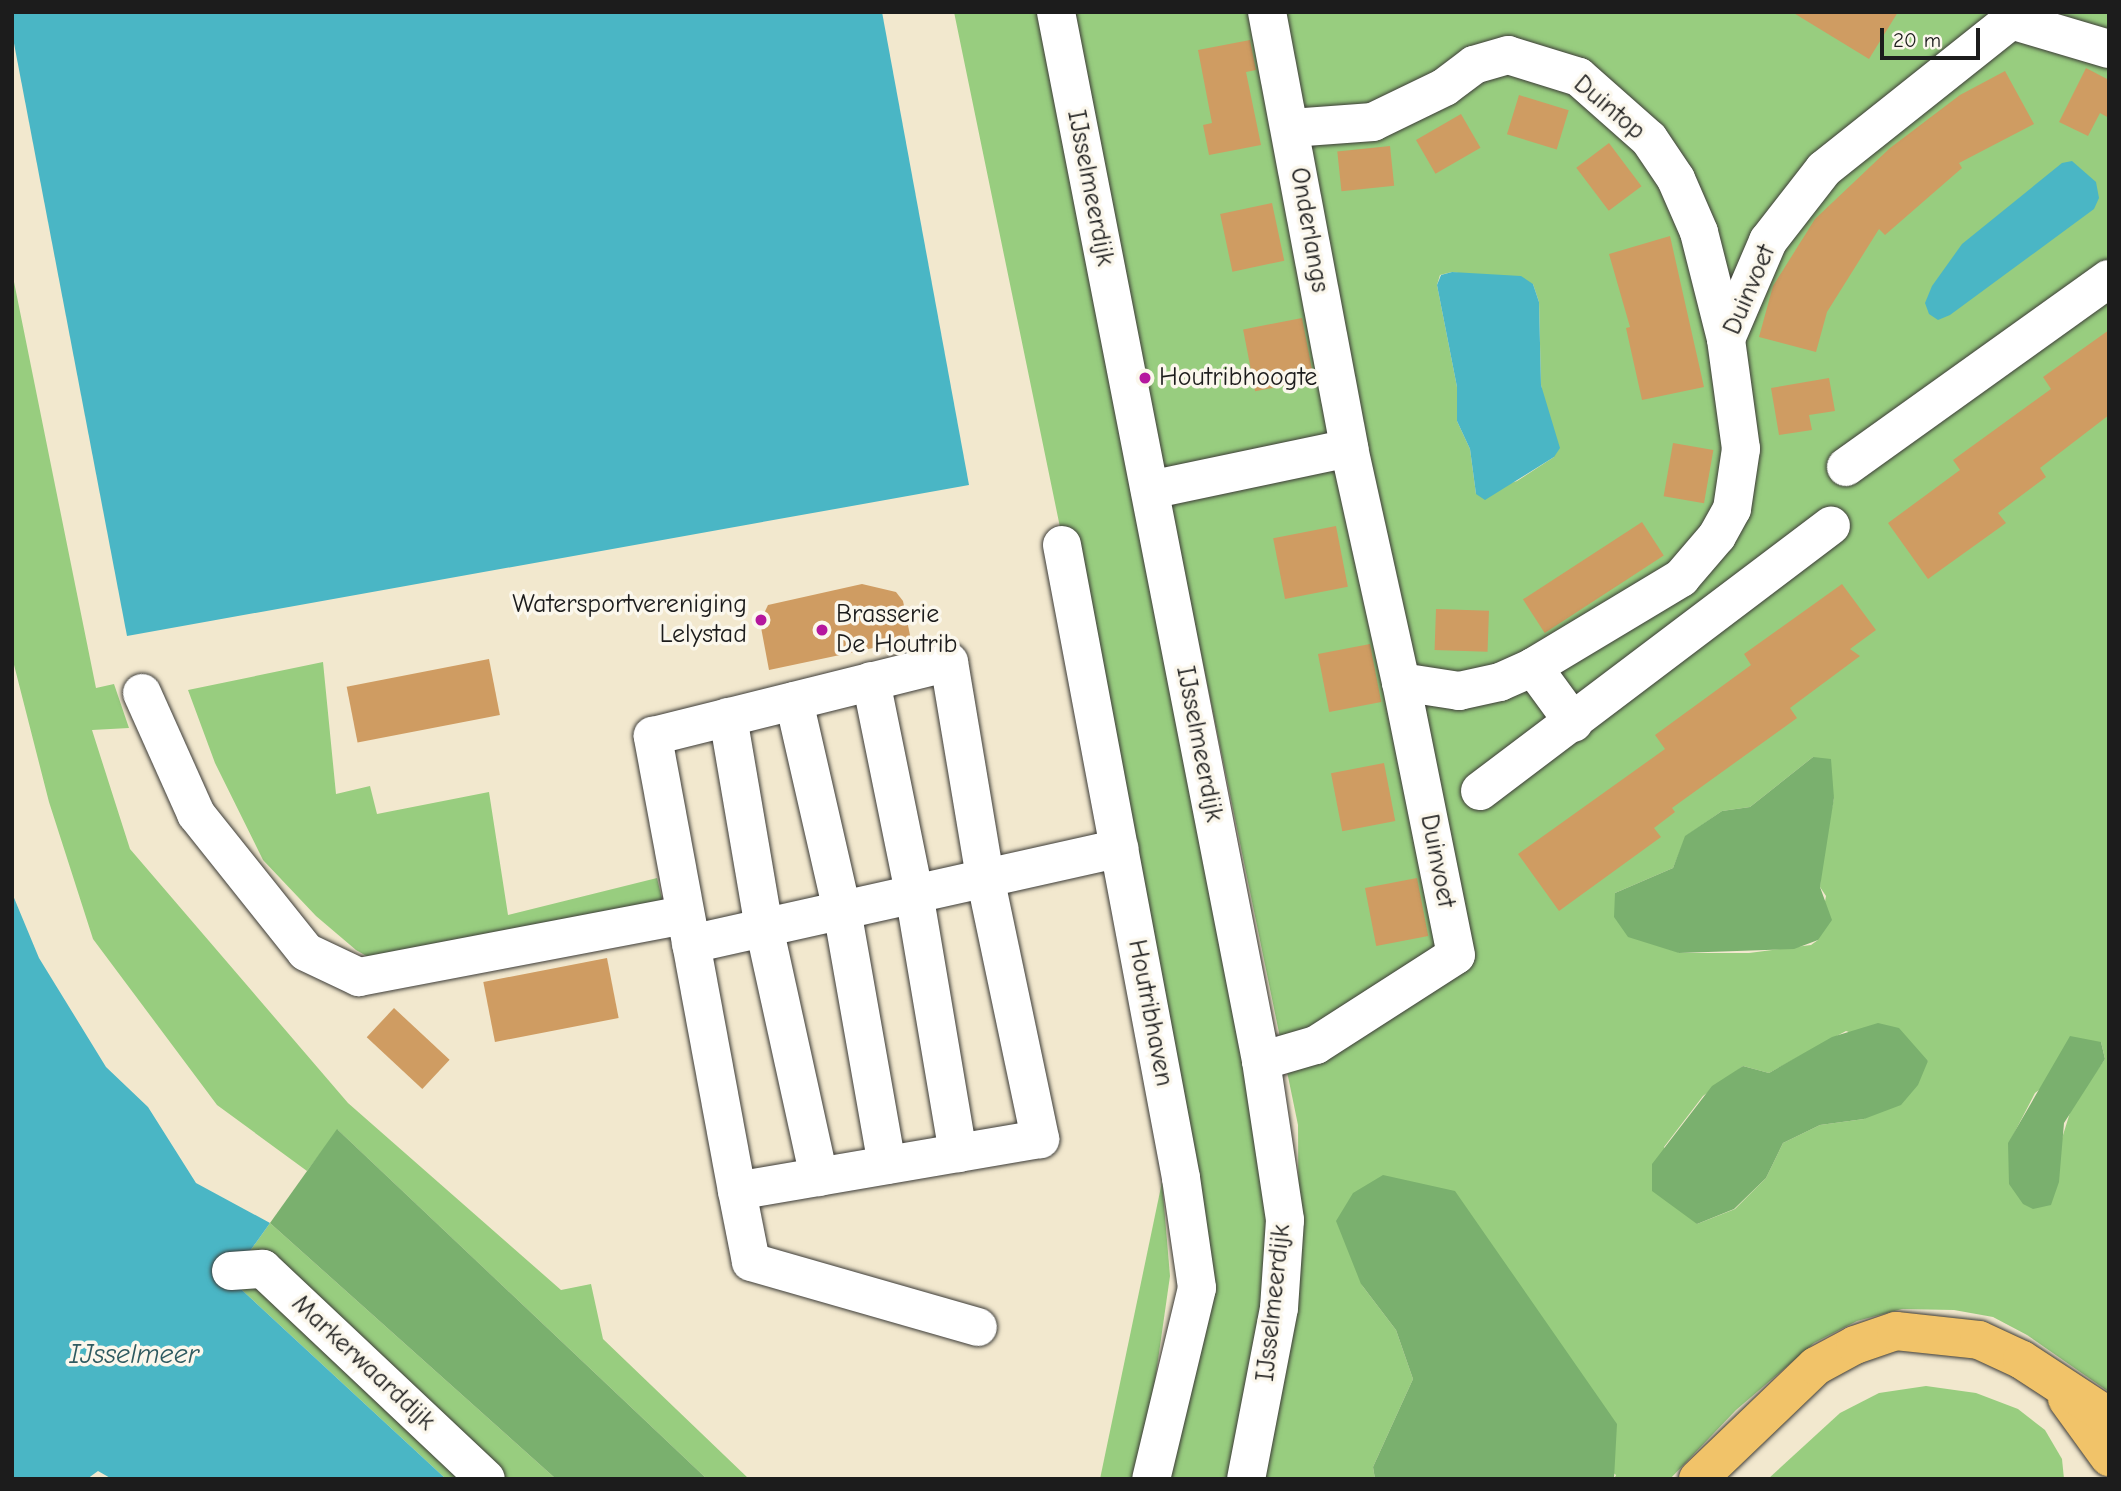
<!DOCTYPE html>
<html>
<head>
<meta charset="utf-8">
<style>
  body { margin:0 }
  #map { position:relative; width:2121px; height:1491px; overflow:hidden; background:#f2e8ce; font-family:"Comic Neue",sans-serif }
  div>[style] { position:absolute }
  .green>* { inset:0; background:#98cd7f }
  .forest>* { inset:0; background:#7ab06e }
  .water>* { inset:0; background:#4ab6c5 }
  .building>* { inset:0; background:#cf9c62; transform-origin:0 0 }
  .roads { filter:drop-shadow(0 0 2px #3c3b37) drop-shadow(0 0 2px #3c3b37) }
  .minor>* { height:38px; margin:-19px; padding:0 19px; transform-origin:19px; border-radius:19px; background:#fff }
  .major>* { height:38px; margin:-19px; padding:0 19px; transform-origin:19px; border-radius:19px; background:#f1c369 }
  .dots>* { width:19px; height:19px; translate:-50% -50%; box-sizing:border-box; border:4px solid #fbf7ec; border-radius:50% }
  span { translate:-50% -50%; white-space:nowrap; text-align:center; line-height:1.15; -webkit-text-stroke:7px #fbf7ec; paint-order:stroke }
  .street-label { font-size:26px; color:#1c1c1c }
  .poi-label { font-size:26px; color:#1c1c1c }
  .left { translate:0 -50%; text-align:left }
  .right { translate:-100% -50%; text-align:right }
  .water-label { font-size:28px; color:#2e5a60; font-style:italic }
  .frame { position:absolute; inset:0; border:14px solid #1c1c1c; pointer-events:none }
  .scale { position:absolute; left:1880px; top:28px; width:100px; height:32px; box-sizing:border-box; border:4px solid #1c1c1c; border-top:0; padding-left:9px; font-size:21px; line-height:24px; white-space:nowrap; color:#1c1c1c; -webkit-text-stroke:5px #fbf7ec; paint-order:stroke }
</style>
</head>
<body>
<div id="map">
  <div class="green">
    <i style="clip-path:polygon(954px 12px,1040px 12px,1249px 1073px,1268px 1210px,1270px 1286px,1231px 1479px,1170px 1479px,1200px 1266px,1162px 1023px)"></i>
    <i style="clip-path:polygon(evenodd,1069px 12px,2109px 12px,2109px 1392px,2027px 1335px,1993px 1317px,1954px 1310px,1902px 1309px,1857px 1321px,1814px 1343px,1736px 1410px,1670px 1479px,1614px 1479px,1616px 1475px,1361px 1284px,1396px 1330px,1413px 1379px,1373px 1467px,1375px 1479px,1259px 1479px,1299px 1294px,1298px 1125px,1069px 12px,1452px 272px,1533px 284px,1539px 302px,1541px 385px,1554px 457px,1517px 481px,1476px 494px,1470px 449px,1457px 421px,1457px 387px,1437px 285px,1440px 275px,1452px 272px,1069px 12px,1813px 757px,1834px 798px,1822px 855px,1820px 887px,1826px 896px,1818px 940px,1811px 945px,1749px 953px,1679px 953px,1615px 893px,1673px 868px,1686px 836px,1722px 811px,1750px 807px,1813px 757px,1069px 12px,1846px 1031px,1928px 1061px,1864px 1119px,1820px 1125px,1783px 1143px,1766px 1178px,1735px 1209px,1697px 1224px,1664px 1147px,1703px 1096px,1743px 1066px,1769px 1073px,1846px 1031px,1069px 12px,2101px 1042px,2105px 1059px,2072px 1106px,2059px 1148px,2009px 1143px,2035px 1093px,2101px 1042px)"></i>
    <i style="clip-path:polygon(12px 272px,96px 688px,114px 684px,129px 728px,92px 730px,130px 849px,348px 1103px,561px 1290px,591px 1284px,603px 1339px,749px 1479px,707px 1479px,338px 1130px,307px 1171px,217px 1105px,93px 939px,49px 802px,12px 657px)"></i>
    <i style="clip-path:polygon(323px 662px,336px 794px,370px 786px,377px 814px,489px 792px,508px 915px,657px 878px,665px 911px,377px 962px,356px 950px,316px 916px,263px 860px,215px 763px,188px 690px)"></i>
    <i style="clip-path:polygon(1162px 1182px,1170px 1276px,1141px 1479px,1100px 1479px)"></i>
    <i style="clip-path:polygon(270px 1223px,556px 1479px,446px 1479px,230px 1279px)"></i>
    <i style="clip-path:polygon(1926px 1386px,1976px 1393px,2018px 1409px,2045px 1430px,2062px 1459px,2064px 1479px,1768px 1479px,1840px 1413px,1879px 1393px)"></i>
  </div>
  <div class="forest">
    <i style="clip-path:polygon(1813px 757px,1831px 759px,1834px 798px,1820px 887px,1832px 920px,1818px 940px,1794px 949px,1679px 953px,1628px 937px,1614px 917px,1615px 893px,1673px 868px,1685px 836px,1722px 811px,1750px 807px)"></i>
    <i style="clip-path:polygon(1878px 1023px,1899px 1028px,1928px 1061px,1918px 1085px,1901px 1105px,1864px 1119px,1820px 1125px,1783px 1143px,1766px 1178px,1734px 1209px,1697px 1224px,1652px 1191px,1652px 1164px,1712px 1086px,1743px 1066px,1769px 1073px,1832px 1037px)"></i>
    <i style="clip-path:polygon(2070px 1036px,2101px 1042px,2105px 1059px,2064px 1123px,2059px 1182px,2051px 1205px,2033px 1209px,2023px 1204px,2009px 1184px,2008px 1143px)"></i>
    <i style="clip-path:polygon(337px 1129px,707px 1479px,556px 1479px,270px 1223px)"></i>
    <i style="clip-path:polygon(1383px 1175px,1455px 1191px,1617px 1424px,1614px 1479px,1375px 1479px,1373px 1467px,1413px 1379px,1396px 1330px,1361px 1284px,1336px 1221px,1353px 1193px)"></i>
  </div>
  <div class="water">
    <i style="clip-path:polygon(12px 12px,882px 12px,969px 485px,127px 636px,12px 33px)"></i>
    <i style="clip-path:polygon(2072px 161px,2096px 182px,2099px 198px,2094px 209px,1950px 315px,1938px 320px,1929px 314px,1925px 303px,1932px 286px,1962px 244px,2062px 163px)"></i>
    <i style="clip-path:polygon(1452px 272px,1521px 276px,1533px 284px,1539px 302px,1541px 385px,1560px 448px,1554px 457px,1485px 500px,1476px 494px,1470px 449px,1457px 421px,1457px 387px,1437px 285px,1441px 275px)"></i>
    <i style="clip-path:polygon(12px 893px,39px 958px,106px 1067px,148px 1107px,196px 1183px,270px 1223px,230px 1279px,446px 1479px,112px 1479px,98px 1471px,87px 1479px,12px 1479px)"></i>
  </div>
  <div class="building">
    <i style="clip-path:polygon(1792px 12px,1898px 12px,1869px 59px)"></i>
    <i style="clip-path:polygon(1250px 40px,1256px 70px,1246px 72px,1261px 145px,1209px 155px,1203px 125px,1212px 123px,1198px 50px)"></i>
    <i style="clip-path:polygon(2086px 68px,2109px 80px,2109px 118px,2100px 113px,2088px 136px,2059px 122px)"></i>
    <i style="clip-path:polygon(2005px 71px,2034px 124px,1959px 163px,1962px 168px,1885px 235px,1879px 229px,1827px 312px,1816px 352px,1759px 337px,1773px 286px,1815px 219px,1890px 148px,1960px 95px)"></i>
    <i style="left:1519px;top:95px;width:52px;height:41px;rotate:17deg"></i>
    <i style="left:1461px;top:114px;width:39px;height:52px;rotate:60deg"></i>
    <i style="left:1609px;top:143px;width:54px;height:41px;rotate:53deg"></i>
    <i style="left:1390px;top:146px;width:40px;height:53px;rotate:84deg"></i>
    <i style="left:1272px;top:203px;width:59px;height:53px;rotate:78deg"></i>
    <i style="clip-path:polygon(1670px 236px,1704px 387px,1642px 400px,1626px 328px,1630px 327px,1609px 254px)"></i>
    <i style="left:1302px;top:318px;width:63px;height:60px;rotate:79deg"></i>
    <i style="clip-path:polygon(2109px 330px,2109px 415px,2040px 468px,2046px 477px,1998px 513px,2006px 523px,1928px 579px,1888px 523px,1960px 470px,1953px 460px,2051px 389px,2043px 377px)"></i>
    <i style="clip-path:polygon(1829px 378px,1835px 411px,1809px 415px,1812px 430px,1779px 435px,1771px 388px)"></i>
    <i style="left:1673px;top:443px;width:41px;height:54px;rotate:10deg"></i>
    <i style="left:1642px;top:522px;width:40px;height:142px;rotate:57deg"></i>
    <i style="left:1336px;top:526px;width:62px;height:64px;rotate:79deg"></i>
    <i style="clip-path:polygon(862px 584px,896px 592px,903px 601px,911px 640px,769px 670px,760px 622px,768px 605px)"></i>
    <i style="clip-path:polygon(1842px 584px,1876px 630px,1850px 649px,1860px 656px,1790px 708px,1797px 718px,1672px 808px,1675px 812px,1654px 828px,1661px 837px,1559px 911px,1518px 854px,1665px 749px,1655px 735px,1751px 665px,1744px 654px)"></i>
    <i style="left:1436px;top:609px;width:53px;height:41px;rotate:2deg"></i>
    <i style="left:1370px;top:644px;width:59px;height:53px;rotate:79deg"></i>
    <i style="left:489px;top:659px;width:57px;height:145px;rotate:79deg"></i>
    <i style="left:1384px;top:763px;width:59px;height:54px;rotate:79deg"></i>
    <i style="left:1417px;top:878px;width:59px;height:53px;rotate:79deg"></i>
    <i style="left:607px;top:958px;width:61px;height:126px;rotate:79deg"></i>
    <i style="left:394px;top:1008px;width:76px;height:40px;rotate:43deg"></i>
  </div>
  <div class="roads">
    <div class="minor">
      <i style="left:1056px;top:12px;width:1069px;rotate:78.94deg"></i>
      <i style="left:1261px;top:1061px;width:161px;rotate:81.4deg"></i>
      <i style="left:1285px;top:1220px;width:88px;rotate:93.9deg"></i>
      <i style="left:1279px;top:1308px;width:174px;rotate:100.9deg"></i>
      <i style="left:1267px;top:12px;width:444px;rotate:79.3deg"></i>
      <i style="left:1349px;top:448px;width:240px;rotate:77.5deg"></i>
      <i style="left:1726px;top:339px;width:107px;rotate:-66.8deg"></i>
      <i style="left:1768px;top:241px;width:91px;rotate:-52.1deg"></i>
      <i style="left:1824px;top:169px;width:239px;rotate:-38.5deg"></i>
      <i style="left:2011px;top:20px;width:102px;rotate:16.5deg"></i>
      <i style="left:1846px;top:467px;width:323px;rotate:-35.6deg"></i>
      <i style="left:1150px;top:490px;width:203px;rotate:-11.9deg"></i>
      <i style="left:1062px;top:545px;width:644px;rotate:79.35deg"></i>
      <i style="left:1181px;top:1178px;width:111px;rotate:81.7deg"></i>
      <i style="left:1197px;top:1288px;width:196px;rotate:103.5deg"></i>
      <i style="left:949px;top:662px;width:218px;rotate:80.5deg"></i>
      <i style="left:985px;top:877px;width:268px;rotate:78.1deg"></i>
      <i style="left:1040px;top:1139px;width:307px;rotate:170.3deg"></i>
      <i style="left:737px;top:1191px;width:463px;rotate:-100.5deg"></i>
      <i style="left:653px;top:736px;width:305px;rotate:-14deg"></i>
      <i style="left:1533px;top:667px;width:69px;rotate:53.8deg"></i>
      <i style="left:871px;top:681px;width:216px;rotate:78.5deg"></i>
      <i style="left:914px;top:893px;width:264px;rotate:80.4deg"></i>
      <i style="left:142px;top:693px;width:133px;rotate:65.9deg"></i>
      <i style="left:196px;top:814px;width:176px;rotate:51.4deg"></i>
      <i style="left:306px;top:952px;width:59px;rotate:25.3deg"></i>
      <i style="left:359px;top:977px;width:332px;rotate:-10.8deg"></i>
      <i style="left:794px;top:701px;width:214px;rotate:77.1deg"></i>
      <i style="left:842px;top:910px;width:259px;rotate:80deg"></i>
      <i style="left:728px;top:717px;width:213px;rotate:80.3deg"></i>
      <i style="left:764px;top:927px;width:256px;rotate:77.6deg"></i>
      <i style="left:1480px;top:791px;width:440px;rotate:-37.1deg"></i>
      <i style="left:691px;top:944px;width:439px;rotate:-12.6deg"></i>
      <i style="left:1261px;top:1061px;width:57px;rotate:-16.2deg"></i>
      <i style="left:1316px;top:1045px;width:166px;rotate:-32.7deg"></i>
      <i style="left:1456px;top:955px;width:278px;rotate:-101.4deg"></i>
      <i style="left:1401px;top:682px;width:59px;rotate:8.8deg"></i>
      <i style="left:1459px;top:691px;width:42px;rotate:-12.4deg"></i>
      <i style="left:1500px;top:682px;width:36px;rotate:-24deg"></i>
      <i style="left:1533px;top:667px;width:173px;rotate:-31deg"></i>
      <i style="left:1681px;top:578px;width:55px;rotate:-49.4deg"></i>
      <i style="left:1717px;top:536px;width:31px;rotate:-61deg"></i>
      <i style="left:1732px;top:509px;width:61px;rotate:-81.5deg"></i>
      <i style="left:1741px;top:449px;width:111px;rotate:-97.8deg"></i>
      <i style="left:1726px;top:339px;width:110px;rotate:-104.2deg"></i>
      <i style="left:1699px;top:232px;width:58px;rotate:-113.5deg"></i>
      <i style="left:1676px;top:179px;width:48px;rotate:-124deg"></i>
      <i style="left:1649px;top:139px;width:94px;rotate:-138.5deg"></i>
      <i style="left:1579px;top:77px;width:74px;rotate:-162.8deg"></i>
      <i style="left:1508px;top:55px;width:35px;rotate:164deg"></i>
      <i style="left:1474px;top:65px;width:36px;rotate:143deg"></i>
      <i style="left:1445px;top:87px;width:80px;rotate:154.1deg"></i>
      <i style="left:1373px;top:122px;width:82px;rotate:175.8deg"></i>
      <i style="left:737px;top:1191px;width:72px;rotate:78.8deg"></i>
      <i style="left:751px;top:1262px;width:236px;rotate:16deg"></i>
      <i style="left:231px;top:1271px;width:32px;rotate:-4deg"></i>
      <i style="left:263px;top:1269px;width:306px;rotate:43.3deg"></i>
    </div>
    <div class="major">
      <i style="left:2067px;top:1399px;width:72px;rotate:54.1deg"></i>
      <i style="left:1698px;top:1479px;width:163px;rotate:-43.8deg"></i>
      <i style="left:1816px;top:1366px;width:44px;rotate:-28.3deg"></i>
      <i style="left:1855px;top:1345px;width:43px;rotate:-18.9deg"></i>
      <i style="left:1896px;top:1331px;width:83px;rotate:6.2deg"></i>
      <i style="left:1979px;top:1340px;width:47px;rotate:24.9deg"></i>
      <i style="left:2022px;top:1360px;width:104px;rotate:33.2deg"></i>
    </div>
  </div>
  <div class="dots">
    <i style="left:1145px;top:378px;background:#b5179e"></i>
    <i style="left:761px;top:620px;background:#b5179e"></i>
    <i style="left:822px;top:630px;background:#b5179e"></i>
  </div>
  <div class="street-label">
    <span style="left:1609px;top:108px;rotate:40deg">Duintop</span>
    <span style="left:1090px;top:188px;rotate:79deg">IJsselmeerdijk</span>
    <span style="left:1309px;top:230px;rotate:80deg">Onderlangs</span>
    <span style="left:1750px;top:290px;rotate:-67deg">Duinvoet</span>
    <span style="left:1199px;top:744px;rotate:79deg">IJsselmeerdijk</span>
    <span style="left:1437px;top:861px;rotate:79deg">Duinvoet</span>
    <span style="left:1150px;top:1013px;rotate:79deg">Houtribhaven</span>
    <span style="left:1274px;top:1303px;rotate:-84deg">IJsselmeerdijk</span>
    <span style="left:363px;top:1363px;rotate:43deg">Markerwaarddijk</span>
  </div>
  <div class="poi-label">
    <span class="left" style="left:1159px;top:378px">Houtribhoogte</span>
    <span class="right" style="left:747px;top:620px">Watersportvereniging<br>Lelystad</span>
    <span class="left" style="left:836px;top:630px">Brasserie<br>De Houtrib</span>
  </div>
  <div class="water-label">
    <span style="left:134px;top:1354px">IJsselmeer</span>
  </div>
  <div class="frame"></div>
  <div class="scale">20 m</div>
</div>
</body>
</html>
